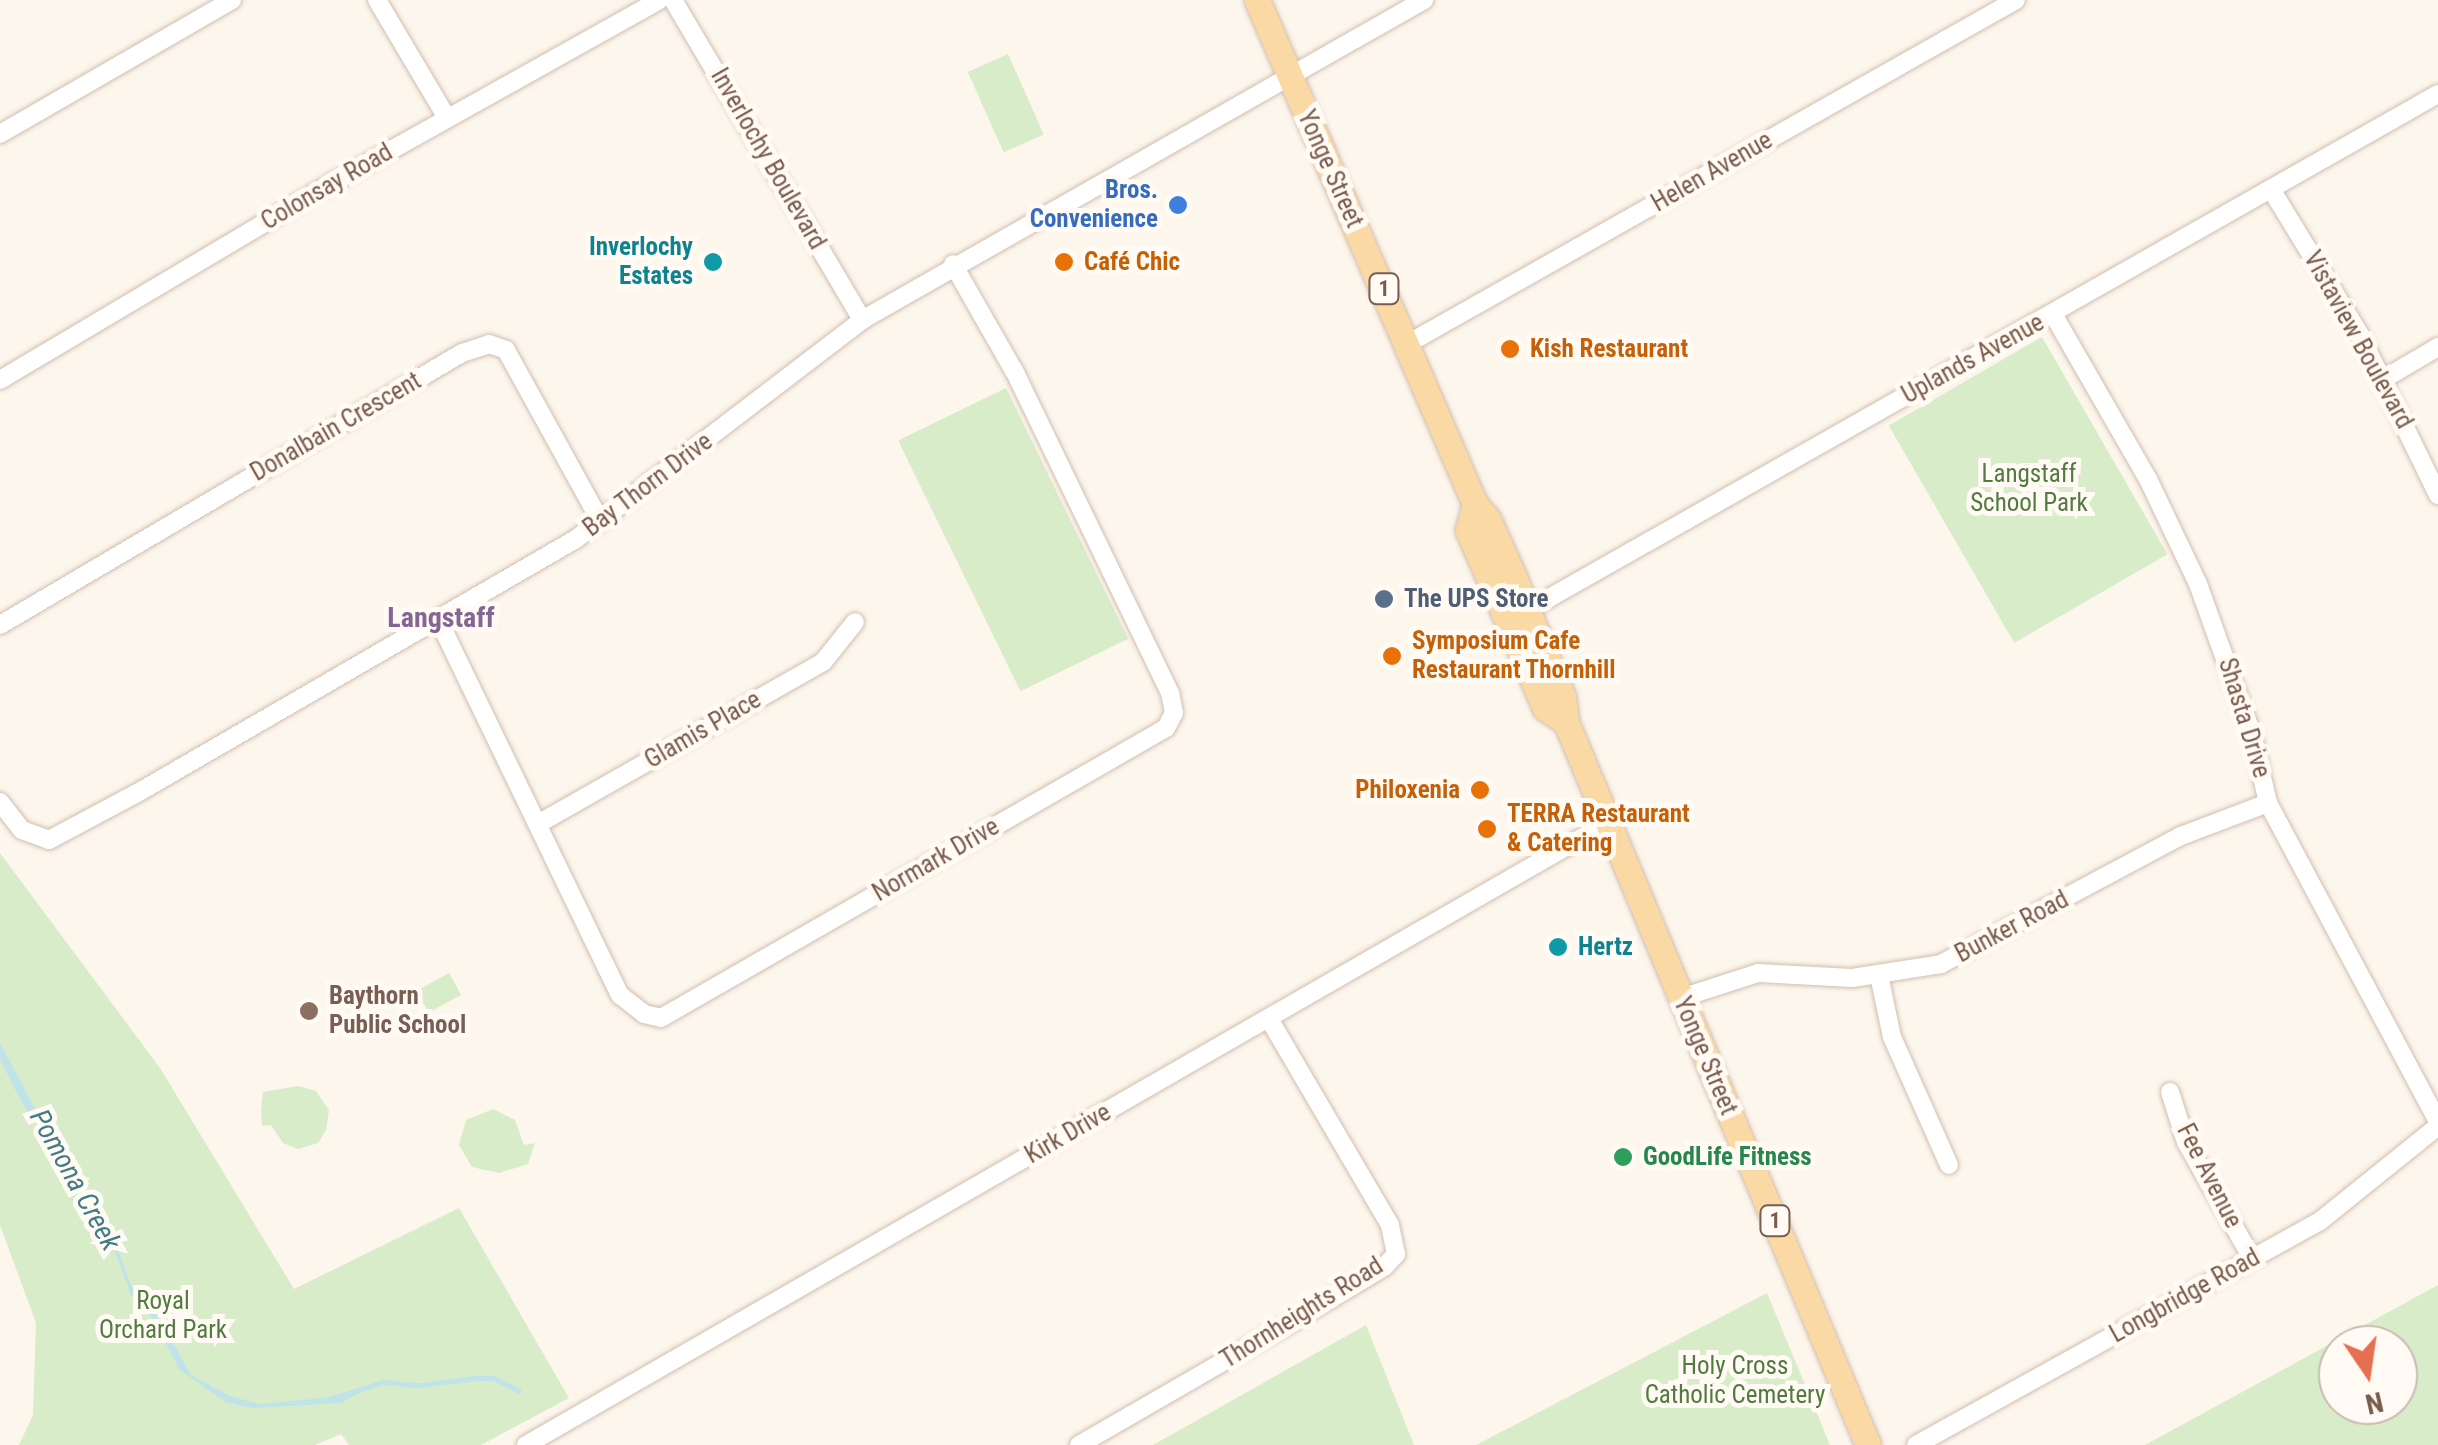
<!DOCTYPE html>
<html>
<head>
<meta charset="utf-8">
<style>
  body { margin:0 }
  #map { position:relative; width:2438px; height:1445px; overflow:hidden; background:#fdf6ec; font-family:"Roboto Condensed",sans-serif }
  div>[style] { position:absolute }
  .green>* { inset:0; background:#d8ecc9; transform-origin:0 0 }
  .water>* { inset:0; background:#bfe3e8 }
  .stream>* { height:5px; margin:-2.5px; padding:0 2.5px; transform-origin:2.5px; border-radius:2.5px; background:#bfe3e8 }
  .roads { filter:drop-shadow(0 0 2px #d1beb0) drop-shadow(0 0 2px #d1beb0) }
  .street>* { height:18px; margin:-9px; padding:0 9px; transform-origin:9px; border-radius:9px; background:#fff }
  .primary>* { height:25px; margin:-12.5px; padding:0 12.5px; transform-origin:12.5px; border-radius:12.5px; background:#fbd9a5 }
  .dots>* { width:28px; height:28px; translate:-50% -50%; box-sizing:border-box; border:5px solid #fffaf3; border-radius:50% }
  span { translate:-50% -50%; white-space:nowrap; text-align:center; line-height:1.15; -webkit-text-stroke:10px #fffaf3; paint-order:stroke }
  .shield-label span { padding:2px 8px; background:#fffaf3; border:2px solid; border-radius:8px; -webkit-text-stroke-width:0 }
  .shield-label { font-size:22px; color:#7a5c4d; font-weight:700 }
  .street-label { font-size:25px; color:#7a5c4d }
  .shop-label { font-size:25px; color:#366cbe; font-weight:700 }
  .right { translate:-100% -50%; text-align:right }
  .culture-label { font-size:25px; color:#0d838f; font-weight:700 }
  .left { translate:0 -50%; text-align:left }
  .food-label { font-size:25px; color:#c56008; font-weight:700 }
  .park-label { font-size:25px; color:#537a41 }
  .service-label { font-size:25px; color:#4e5e75; font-weight:700 }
  .education-label { font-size:25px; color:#785e54; font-weight:700 }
  .leisure-label { font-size:25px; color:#27864d; font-weight:700 }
  .neighbourhood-label { font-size:28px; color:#846695; font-weight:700 }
  .water-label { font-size:28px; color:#437c86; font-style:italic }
  .north { position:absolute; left:2318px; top:1325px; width:100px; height:100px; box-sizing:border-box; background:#fffaf3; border:2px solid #cabbb1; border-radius:50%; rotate:167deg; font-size:28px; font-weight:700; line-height:40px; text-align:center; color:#7a5c4d }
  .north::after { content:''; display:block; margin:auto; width:35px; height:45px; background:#e76f51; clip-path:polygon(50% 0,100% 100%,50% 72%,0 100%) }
</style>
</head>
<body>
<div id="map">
  <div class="green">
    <i style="left:1008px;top:54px;width:88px;height:44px;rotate:66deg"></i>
    <i style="left:2042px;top:337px;width:251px;height:177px;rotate:60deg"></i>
    <i style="left:1006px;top:388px;width:279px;height:120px;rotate:64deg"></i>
    <i style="clip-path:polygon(0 853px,160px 1068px,294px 1289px,459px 1208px,569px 1398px,481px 1445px,349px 1445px,341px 1434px,315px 1445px,19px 1445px,33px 1415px,36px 1323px,0 1225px)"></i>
    <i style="left:449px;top:973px;width:25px;height:37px;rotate:61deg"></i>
    <i style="clip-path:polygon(298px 1086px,316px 1091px,329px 1110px,326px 1130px,318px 1143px,298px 1149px,283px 1143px,271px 1125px,262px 1126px,261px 1111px,263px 1092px)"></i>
    <i style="clip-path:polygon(493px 1109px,515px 1120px,524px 1145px,535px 1143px,528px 1164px,499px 1173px,472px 1167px,459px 1145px,466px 1120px)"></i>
    <i style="clip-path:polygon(evenodd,2438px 1285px,2438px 1445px,2145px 1445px,2438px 1285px,2338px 1345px,2398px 1345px,2398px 1405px,2338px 1405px,2338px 1345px)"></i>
    <i style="clip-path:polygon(1767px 1293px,1830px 1445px,1476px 1445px)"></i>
    <i style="clip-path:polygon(1366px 1325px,1414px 1445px,1153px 1445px)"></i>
  </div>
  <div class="water">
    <i style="clip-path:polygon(0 1043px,39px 1116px,69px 1157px,77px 1186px,94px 1206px,118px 1250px,132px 1287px,161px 1321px,191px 1375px,230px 1396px,260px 1404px,324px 1398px,356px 1389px,357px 1394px,341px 1403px,252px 1408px,225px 1402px,179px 1369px,153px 1318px,131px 1295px,115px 1252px,70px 1186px,63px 1158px,44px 1138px,18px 1095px,0 1059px)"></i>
  </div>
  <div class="stream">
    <i style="left:352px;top:1392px;width:33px;rotate:-18deg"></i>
    <i style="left:383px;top:1382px;width:37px;rotate:5deg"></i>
    <i style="left:420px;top:1385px;width:57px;rotate:-7deg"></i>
    <i style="left:477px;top:1378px;width:16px"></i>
    <i style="left:493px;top:1378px;width:28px;rotate:26deg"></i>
  </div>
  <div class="roads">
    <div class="street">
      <i style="left:377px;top:0;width:137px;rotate:59.3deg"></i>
      <i style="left:673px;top:0;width:372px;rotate:59.4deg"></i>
      <i style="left:0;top:134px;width:268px;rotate:-30deg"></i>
      <i style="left:2271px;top:189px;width:171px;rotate:58.6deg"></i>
      <i style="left:2360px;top:335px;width:178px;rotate:64deg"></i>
      <i style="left:2053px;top:314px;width:190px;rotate:60.1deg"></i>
      <i style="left:2148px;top:479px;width:116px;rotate:64.5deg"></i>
      <i style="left:2198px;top:584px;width:159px;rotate:70.2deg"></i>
      <i style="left:2252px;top:734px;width:71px;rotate:76.9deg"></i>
      <i style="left:2268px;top:803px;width:361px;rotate:61.9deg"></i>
      <i style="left:1409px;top:343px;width:697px;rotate:-29.47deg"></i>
      <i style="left:0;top:380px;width:388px;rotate:-30.7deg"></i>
      <i style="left:334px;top:182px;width:372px;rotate:-29.2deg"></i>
      <i style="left:2382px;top:380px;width:65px;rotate:-30.5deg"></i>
      <i style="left:1521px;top:614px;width:1054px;rotate:-29.56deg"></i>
      <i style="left:438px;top:619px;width:418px;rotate:64.2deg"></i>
      <i style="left:620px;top:995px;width:31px;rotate:38deg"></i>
      <i style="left:644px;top:1014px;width:17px;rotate:13deg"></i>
      <i style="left:661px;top:1018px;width:582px;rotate:-29.87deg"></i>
      <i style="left:1166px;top:728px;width:17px;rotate:-62deg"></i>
      <i style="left:1174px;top:713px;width:20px;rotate:-101deg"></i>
      <i style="left:1170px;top:693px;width:358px;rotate:-115.8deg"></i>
      <i style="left:1014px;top:371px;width:123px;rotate:-119.7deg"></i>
      <i style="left:0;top:625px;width:536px;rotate:-30.49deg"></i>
      <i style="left:462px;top:353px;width:28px;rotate:-18deg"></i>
      <i style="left:489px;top:344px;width:18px;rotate:19deg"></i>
      <i style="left:506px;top:350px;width:196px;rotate:61.1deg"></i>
      <i style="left:0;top:802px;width:36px;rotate:52deg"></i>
      <i style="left:22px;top:830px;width:29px;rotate:20deg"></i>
      <i style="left:49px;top:840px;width:102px;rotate:-28.1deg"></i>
      <i style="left:139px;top:792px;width:505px;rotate:-30.07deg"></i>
      <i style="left:576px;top:539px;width:360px;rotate:-37.4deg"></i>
      <i style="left:862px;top:320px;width:647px;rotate:-29.66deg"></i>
      <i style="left:538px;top:824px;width:328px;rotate:-29.6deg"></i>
      <i style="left:823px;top:662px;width:51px;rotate:-51.3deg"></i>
      <i style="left:1879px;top:975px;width:63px;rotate:78.2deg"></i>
      <i style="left:1892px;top:1037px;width:140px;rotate:66deg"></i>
      <i style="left:1681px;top:998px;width:81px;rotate:-18deg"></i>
      <i style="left:1758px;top:973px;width:94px;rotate:3deg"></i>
      <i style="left:1852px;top:978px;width:90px;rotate:-8.9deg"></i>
      <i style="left:1941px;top:964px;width:272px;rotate:-28.1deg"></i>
      <i style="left:2181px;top:836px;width:93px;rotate:-20.8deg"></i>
      <i style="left:2170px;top:1092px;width:52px;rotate:72.3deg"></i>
      <i style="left:2186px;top:1142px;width:133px;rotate:60.4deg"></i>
      <i style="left:526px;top:1445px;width:1249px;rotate:-29.91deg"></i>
      <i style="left:1079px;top:1445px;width:258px;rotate:-30deg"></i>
      <i style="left:1302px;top:1316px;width:96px;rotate:-30.9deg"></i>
      <i style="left:1384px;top:1267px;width:18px;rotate:-47deg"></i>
      <i style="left:1396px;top:1254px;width:30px;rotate:-102deg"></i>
      <i style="left:1390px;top:1225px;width:239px;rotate:-120.4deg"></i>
      <i style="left:1916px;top:1445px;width:462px;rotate:-29deg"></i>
      <i style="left:2320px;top:1221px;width:151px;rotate:-38.8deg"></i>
    </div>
    <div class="primary">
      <i style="left:1257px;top:0;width:549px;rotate:66.61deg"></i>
      <i style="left:1475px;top:504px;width:20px;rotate:49deg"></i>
      <i style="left:1488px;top:519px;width:64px;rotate:65.9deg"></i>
      <i style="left:1514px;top:577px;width:130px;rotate:67.8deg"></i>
      <i style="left:1563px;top:697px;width:25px;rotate:83deg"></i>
      <i style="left:1566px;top:722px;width:784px;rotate:67.33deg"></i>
      <i style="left:1475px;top:504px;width:27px;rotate:105deg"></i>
      <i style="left:1468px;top:530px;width:194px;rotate:66.6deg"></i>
      <i style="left:1545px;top:708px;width:25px;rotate:34deg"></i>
    </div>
  </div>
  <div class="dots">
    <i style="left:1178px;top:205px;background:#3f7fe0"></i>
    <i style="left:713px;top:262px;background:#0f9aa8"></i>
    <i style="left:1064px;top:262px;background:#e8710a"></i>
    <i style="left:1510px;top:349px;background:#e8710a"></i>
    <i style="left:1384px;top:599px;background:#5c6f8a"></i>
    <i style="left:1392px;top:656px;background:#e8710a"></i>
    <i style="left:1480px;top:790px;background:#e8710a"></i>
    <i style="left:1487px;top:829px;background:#e8710a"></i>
    <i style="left:1558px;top:947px;background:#0f9aa8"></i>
    <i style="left:309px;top:1011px;background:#8d6e63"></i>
    <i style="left:1623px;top:1157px;background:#2e9e5b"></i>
  </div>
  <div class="shield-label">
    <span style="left:1384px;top:289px">1</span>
    <span style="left:1775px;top:1221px">1</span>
  </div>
  <div class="street-label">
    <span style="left:768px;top:159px;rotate:60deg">Inverlochy Boulevard</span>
    <span style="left:1330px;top:169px;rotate:66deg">Yonge Street</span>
    <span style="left:1712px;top:172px;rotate:-30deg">Helen Avenue</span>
    <span style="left:327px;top:187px;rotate:-30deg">Colonsay Road</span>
    <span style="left:2358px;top:340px;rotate:61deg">Vistaview Boulevard</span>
    <span style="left:1973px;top:359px;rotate:-29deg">Uplands Avenue</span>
    <span style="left:336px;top:427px;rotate:-30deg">Donalbain Crescent</span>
    <span style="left:648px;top:485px;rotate:-37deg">Bay Thorn Drive</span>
    <span style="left:2244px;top:718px;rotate:73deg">Shasta Drive</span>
    <span style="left:703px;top:730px;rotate:-30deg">Glamis Place</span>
    <span style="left:936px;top:860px;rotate:-30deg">Normark Drive</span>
    <span style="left:2012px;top:927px;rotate:-28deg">Bunker Road</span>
    <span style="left:1705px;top:1056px;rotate:67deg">Yonge Street</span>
    <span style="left:1068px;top:1134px;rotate:-30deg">Kirk Drive</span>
    <span style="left:2209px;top:1176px;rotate:63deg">Fee Avenue</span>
    <span style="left:2185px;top:1296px;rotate:-29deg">Longbridge Road</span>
    <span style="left:1302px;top:1313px;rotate:-32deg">Thornheights Road</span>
  </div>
  <div class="shop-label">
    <span class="right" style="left:1158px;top:205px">Bros.<br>Convenience</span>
  </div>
  <div class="culture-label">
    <span class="right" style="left:693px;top:262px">Inverlochy<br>Estates</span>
    <span class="left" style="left:1578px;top:947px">Hertz</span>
  </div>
  <div class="food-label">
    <span class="left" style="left:1084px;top:262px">Café Chic</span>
    <span class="left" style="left:1530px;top:349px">Kish Restaurant</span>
    <span class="left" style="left:1412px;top:656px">Symposium Cafe<br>Restaurant Thornhill</span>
    <span class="right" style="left:1460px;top:790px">Philoxenia</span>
    <span class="left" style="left:1507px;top:829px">TERRA Restaurant<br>&amp; Catering</span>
  </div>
  <div class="park-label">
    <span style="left:2029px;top:489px">Langstaff<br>School Park</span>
    <span style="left:163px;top:1316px">Royal<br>Orchard Park</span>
    <span style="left:1735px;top:1381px">Holy Cross<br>Catholic Cemetery</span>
  </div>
  <div class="service-label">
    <span class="left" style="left:1404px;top:599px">The UPS Store</span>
  </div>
  <div class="education-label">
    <span class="left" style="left:329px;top:1011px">Baythorn<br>Public School</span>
  </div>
  <div class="leisure-label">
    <span class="left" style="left:1643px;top:1157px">GoodLife Fitness</span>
  </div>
  <div class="neighbourhood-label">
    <span style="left:441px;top:618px">Langstaff</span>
  </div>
  <div class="water-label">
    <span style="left:75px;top:1180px;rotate:61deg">Pomona Creek</span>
  </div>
  <div class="north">N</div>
</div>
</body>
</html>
